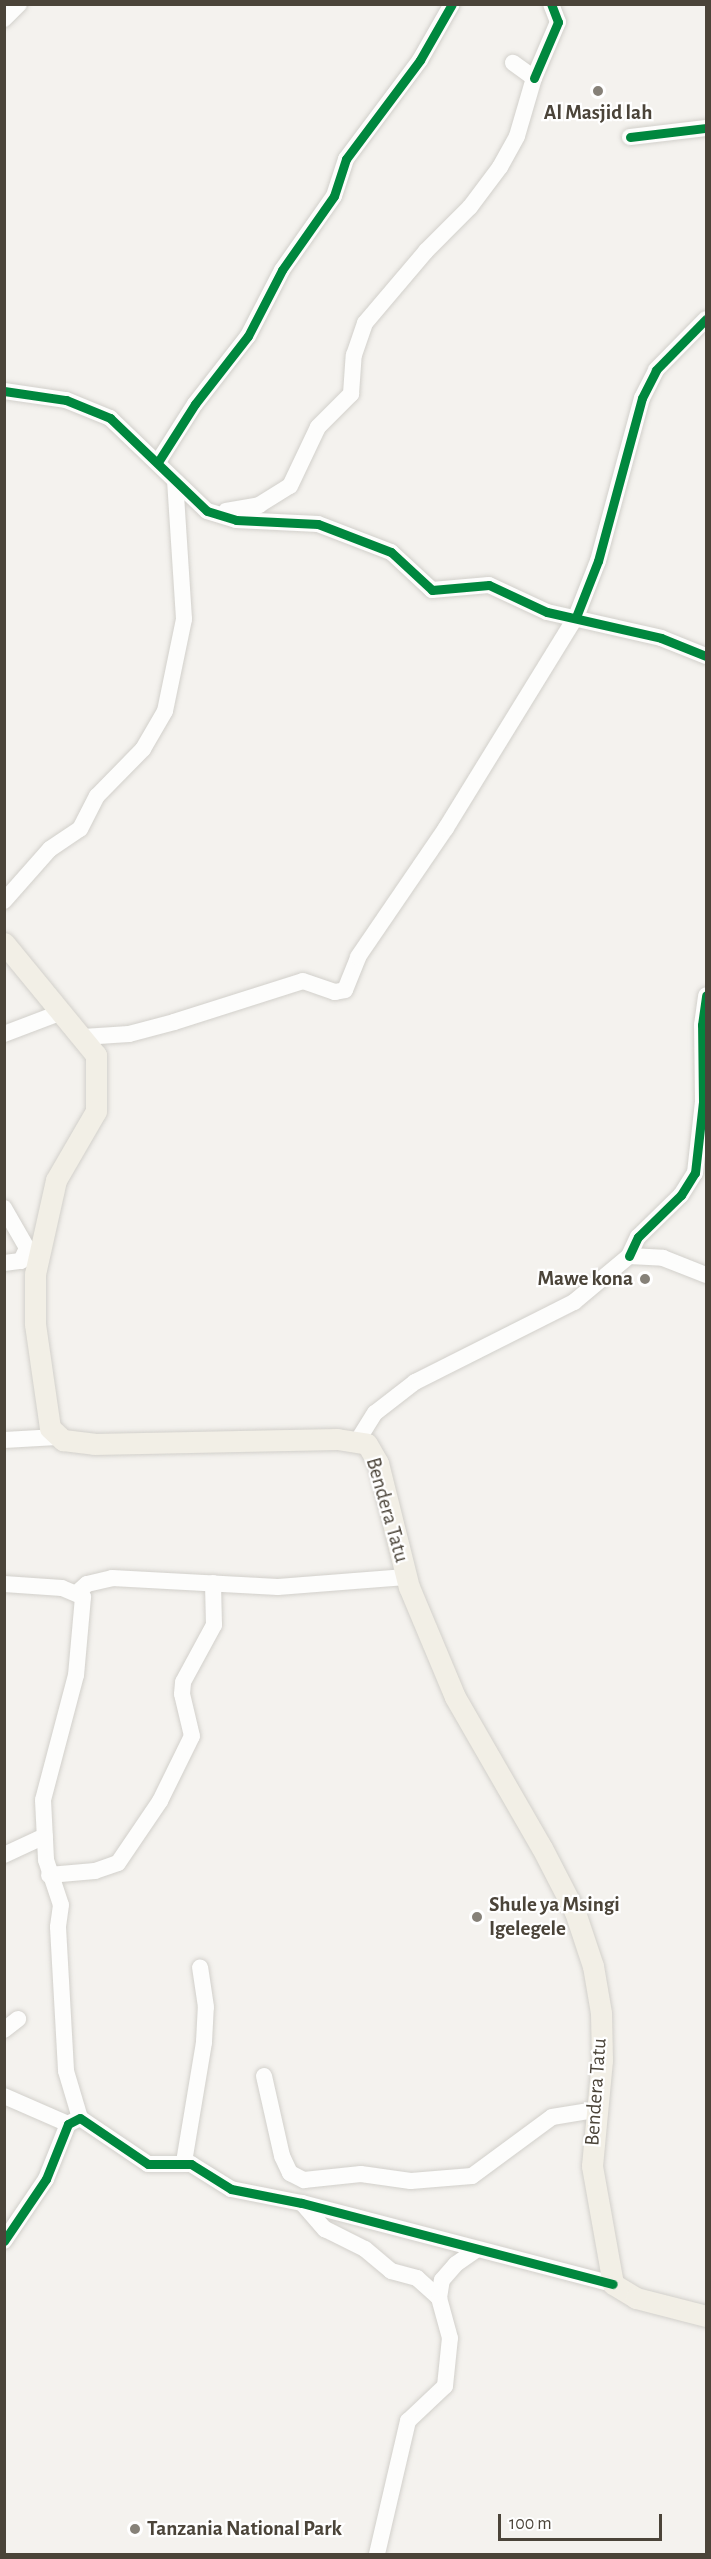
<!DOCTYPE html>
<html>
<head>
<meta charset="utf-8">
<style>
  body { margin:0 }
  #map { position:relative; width:711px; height:2559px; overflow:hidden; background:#f4f2ee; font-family:"Alegreya Sans",sans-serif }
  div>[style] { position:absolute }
  .roads { filter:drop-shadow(0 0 2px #d2d0cb) drop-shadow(0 0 2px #d2d0cb) }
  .minor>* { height:16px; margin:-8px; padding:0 8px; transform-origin:8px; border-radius:8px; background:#fdfdfc }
  .major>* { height:21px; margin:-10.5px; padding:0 10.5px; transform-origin:10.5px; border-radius:10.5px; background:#f2efe6 }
  .cycleway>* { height:9px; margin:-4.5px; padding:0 4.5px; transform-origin:4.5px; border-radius:4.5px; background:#00873e }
  .dots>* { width:16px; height:16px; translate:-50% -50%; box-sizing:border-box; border:3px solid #fff; border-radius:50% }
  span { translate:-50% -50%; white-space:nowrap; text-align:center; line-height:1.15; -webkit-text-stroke:4.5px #fff; paint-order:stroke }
  .poi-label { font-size:21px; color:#4b4439; font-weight:700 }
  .right { translate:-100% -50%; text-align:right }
  .left { translate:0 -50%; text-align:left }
  .street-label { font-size:21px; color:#4b4439 }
  .frame { position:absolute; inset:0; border:6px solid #4b4439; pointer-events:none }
  .scale { position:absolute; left:498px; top:2514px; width:164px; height:27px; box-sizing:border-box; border:3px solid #4b4439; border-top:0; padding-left:8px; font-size:18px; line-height:21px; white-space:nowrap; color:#4b4439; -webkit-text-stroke:4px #fff; paint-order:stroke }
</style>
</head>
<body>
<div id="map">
  <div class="roads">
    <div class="minor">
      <i style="left:4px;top:19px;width:21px;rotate:-45deg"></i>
      <i style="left:534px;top:78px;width:61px;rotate:-66.8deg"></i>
      <i style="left:558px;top:22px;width:19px;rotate:-111deg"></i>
      <i style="left:630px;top:137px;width:77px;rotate:-6.8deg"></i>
      <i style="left:4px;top:391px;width:63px;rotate:8.3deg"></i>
      <i style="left:66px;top:400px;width:48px;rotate:22.2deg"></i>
      <i style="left:110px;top:418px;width:134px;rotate:43.8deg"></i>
      <i style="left:207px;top:511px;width:30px;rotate:17deg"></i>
      <i style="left:236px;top:520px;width:82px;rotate:2.8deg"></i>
      <i style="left:318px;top:524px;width:78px;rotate:21deg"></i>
      <i style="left:391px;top:552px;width:56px;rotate:42.8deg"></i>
      <i style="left:432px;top:590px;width:57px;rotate:-5deg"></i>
      <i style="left:489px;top:585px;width:64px;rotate:25deg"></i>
      <i style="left:547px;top:612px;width:117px;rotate:12.8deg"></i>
      <i style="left:661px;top:638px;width:48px;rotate:21.8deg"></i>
      <i style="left:158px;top:462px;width:69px;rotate:-57.5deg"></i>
      <i style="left:195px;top:404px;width:86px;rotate:-52.1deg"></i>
      <i style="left:248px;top:336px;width:74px;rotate:-62.7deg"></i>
      <i style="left:282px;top:270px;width:90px;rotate:-54.9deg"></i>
      <i style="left:334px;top:196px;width:39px;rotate:-72deg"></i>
      <i style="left:346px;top:159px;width:124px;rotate:-53.2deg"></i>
      <i style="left:420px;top:60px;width:64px;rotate:-60.3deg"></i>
      <i style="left:226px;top:511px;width:34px;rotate:-10deg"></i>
      <i style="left:259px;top:505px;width:36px;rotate:-32deg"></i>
      <i style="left:290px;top:486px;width:65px;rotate:-64.6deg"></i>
      <i style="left:318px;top:427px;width:47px;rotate:-45deg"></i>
      <i style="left:351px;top:394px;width:39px;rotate:-86deg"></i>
      <i style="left:354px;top:355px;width:34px;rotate:-71deg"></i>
      <i style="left:365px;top:323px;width:94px;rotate:-49.7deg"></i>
      <i style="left:426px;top:251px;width:62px;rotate:-45deg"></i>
      <i style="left:470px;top:207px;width:50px;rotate:-53.1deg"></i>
      <i style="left:500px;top:167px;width:35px;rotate:-61deg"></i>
      <i style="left:517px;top:136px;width:60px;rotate:-73.7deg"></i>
      <i style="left:534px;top:78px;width:26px;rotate:-144deg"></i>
      <i style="left:4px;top:901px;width:69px;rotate:-48.5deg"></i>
      <i style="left:50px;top:849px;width:36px;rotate:-34deg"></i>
      <i style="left:80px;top:829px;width:37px;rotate:-63deg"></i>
      <i style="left:97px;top:796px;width:66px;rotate:-45.6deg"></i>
      <i style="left:143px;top:749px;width:44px;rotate:-59.9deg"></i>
      <i style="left:165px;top:711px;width:94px;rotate:-78.3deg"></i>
      <i style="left:184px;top:619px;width:138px;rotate:-93.7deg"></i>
      <i style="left:4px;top:1034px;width:62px;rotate:-20.8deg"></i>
      <i style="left:83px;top:1037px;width:46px;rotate:-3.7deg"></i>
      <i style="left:129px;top:1034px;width:47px;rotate:-14.9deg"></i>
      <i style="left:174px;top:1022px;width:135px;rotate:-17.6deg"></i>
      <i style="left:303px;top:981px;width:34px;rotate:19deg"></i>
      <i style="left:335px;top:992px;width:10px;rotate:-11deg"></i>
      <i style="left:345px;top:990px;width:35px;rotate:-68deg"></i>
      <i style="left:358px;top:957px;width:156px;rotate:-55.7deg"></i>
      <i style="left:446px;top:828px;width:248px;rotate:-58.4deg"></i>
      <i style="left:576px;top:617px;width:60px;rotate:-68.6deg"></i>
      <i style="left:598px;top:561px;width:169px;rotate:-74.9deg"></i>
      <i style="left:642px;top:398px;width:31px;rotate:-63deg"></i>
      <i style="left:656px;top:370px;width:71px;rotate:-45.6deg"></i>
      <i style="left:4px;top:1208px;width:46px;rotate:60.1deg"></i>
      <i style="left:27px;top:1248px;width:11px;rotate:27deg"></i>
      <i style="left:629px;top:1256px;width:21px;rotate:-65deg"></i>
      <i style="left:638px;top:1237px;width:60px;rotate:-44.3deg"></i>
      <i style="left:681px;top:1195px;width:26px;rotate:-58deg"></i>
      <i style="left:695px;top:1173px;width:71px;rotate:-83.6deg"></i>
      <i style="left:703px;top:1102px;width:77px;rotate:-90.7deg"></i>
      <i style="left:702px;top:1025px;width:30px;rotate:-82deg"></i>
      <i style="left:4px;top:1263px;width:17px;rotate:-7deg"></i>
      <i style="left:21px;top:1261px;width:14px;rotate:-65deg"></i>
      <i style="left:4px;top:1440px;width:53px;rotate:-3.2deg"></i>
      <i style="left:358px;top:1440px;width:32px;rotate:-58deg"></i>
      <i style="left:375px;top:1413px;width:51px;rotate:-37.8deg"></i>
      <i style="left:415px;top:1382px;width:178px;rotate:-26.7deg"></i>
      <i style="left:574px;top:1302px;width:72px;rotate:-39.9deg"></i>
      <i style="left:629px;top:1256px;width:34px;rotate:3deg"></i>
      <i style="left:663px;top:1258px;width:46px;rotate:21.6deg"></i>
      <i style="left:4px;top:1584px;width:58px;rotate:3.9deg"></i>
      <i style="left:62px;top:1588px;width:23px;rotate:23deg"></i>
      <i style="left:83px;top:1597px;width:78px;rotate:95.1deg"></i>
      <i style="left:76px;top:1675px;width:129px;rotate:104.8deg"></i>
      <i style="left:43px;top:1800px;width:60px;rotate:87.1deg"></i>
      <i style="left:46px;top:1860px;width:47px;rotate:71.6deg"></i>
      <i style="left:61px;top:1905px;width:22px;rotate:98deg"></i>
      <i style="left:58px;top:1927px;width:144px;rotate:86.8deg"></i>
      <i style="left:66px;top:2071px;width:49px;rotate:73.4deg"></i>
      <i style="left:78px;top:1592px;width:12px;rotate:-42deg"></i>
      <i style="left:87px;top:1584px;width:26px;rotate:-13deg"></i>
      <i style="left:112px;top:1578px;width:166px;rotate:3.1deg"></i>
      <i style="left:278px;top:1587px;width:128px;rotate:-4.5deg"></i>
      <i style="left:4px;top:1855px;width:45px;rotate:-24.9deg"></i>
      <i style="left:49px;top:1875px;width:46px;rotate:-5deg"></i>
      <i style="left:95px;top:1871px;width:24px;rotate:-19deg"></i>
      <i style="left:118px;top:1863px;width:75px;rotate:-55.9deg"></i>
      <i style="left:160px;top:1801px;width:72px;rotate:-63.8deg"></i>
      <i style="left:192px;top:1736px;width:43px;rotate:-103.4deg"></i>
      <i style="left:182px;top:1694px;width:12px;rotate:-85deg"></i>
      <i style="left:183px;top:1682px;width:65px;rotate:-61.5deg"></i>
      <i style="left:214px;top:1625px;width:42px;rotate:-91.4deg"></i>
      <i style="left:4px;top:2030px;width:18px;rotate:-38deg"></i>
      <i style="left:264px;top:2076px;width:82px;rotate:77.3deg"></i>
      <i style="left:282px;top:2156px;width:19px;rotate:65deg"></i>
      <i style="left:290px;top:2173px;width:16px;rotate:27deg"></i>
      <i style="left:304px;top:2180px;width:57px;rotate:-6deg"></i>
      <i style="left:361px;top:2174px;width:50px;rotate:8deg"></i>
      <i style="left:411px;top:2181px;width:61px;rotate:-4.7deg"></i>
      <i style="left:472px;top:2176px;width:99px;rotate:-36.4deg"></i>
      <i style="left:552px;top:2117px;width:44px;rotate:-9.2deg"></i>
      <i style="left:4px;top:2096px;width:70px;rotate:23.6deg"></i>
      <i style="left:184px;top:2162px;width:122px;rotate:-80.5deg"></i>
      <i style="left:204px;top:2042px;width:35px;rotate:-87deg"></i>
      <i style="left:206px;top:2007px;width:40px;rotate:-98.5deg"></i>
      <i style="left:302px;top:2203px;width:35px;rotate:49deg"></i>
      <i style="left:325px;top:2229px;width:45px;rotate:26.6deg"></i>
      <i style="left:365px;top:2249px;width:34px;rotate:40deg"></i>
      <i style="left:391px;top:2271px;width:27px;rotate:15deg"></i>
      <i style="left:417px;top:2278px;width:30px;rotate:42deg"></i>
      <i style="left:4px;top:2241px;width:75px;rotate:-55.9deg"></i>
      <i style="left:46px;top:2179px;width:59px;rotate:-68.2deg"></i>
      <i style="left:68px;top:2124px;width:13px;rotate:-27deg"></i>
      <i style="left:80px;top:2118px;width:82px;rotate:34.1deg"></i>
      <i style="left:148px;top:2164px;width:43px"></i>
      <i style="left:191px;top:2164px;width:47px;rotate:32deg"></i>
      <i style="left:231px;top:2189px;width:72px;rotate:11.2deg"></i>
      <i style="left:302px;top:2203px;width:321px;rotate:14.6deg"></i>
      <i style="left:377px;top:2554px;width:137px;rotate:-76.9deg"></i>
      <i style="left:408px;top:2421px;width:51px;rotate:-43.4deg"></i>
      <i style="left:445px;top:2386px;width:48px;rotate:-84.1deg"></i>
      <i style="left:450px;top:2338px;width:41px;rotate:-105.4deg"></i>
      <i style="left:439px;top:2298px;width:18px;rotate:-81deg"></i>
      <i style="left:442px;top:2280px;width:21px;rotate:-49deg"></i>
      <i style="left:456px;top:2264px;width:24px;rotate:-35deg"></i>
    </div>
    <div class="major">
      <i style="left:4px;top:943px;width:145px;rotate:50.6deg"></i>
      <i style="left:96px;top:1055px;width:56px;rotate:90deg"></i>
      <i style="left:96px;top:1111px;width:80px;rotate:120.1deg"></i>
      <i style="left:56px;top:1180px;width:96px;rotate:102.6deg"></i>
      <i style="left:35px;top:1274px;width:50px;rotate:90deg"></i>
      <i style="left:35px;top:1324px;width:105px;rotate:81.8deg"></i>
      <i style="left:50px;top:1428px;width:18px;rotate:43deg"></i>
      <i style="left:63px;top:1440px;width:31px;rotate:7deg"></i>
      <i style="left:94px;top:1444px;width:243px;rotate:-1.2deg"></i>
      <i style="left:337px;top:1439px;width:30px;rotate:9deg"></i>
      <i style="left:367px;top:1444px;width:22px;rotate:60deg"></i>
      <i style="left:378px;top:1463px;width:128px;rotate:76deg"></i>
      <i style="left:409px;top:1587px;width:119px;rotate:67.3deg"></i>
      <i style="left:455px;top:1697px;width:174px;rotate:60.1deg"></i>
      <i style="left:542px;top:1848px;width:72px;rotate:62.7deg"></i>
      <i style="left:575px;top:1912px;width:57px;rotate:71.6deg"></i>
      <i style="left:593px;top:1966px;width:48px;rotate:80.3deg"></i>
      <i style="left:601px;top:2013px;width:47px;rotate:88.8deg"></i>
      <i style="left:602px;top:2060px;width:106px;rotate:95.4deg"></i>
      <i style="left:592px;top:2166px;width:120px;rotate:79.9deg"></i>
      <i style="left:613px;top:2284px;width:27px;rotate:31deg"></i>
      <i style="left:636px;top:2298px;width:72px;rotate:14.4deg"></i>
    </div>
  </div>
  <div class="cycleway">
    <i style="left:534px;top:78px;width:61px;rotate:-66.8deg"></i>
    <i style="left:558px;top:22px;width:19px;rotate:-111deg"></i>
    <i style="left:630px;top:137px;width:77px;rotate:-6.8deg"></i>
    <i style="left:4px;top:391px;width:63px;rotate:8.3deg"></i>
    <i style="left:66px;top:400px;width:48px;rotate:22.2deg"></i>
    <i style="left:110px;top:418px;width:134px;rotate:43.8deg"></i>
    <i style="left:207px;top:511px;width:30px;rotate:17deg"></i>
    <i style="left:236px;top:520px;width:82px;rotate:2.8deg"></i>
    <i style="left:318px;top:524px;width:78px;rotate:21deg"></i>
    <i style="left:391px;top:552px;width:56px;rotate:42.8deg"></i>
    <i style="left:432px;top:590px;width:57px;rotate:-5deg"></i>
    <i style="left:489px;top:585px;width:64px;rotate:25deg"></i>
    <i style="left:547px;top:612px;width:117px;rotate:12.8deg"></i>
    <i style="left:661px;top:638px;width:48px;rotate:21.8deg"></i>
    <i style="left:158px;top:462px;width:69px;rotate:-57.5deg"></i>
    <i style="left:195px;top:404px;width:86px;rotate:-52.1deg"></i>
    <i style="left:248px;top:336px;width:74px;rotate:-62.7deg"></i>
    <i style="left:282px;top:270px;width:90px;rotate:-54.9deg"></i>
    <i style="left:334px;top:196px;width:39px;rotate:-72deg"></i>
    <i style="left:346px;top:159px;width:124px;rotate:-53.2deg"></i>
    <i style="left:420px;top:60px;width:64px;rotate:-60.3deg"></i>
    <i style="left:576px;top:617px;width:60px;rotate:-68.6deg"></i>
    <i style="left:598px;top:561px;width:169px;rotate:-74.9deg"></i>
    <i style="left:642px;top:398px;width:31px;rotate:-63deg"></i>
    <i style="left:656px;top:370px;width:71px;rotate:-45.6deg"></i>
    <i style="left:629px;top:1256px;width:21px;rotate:-65deg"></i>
    <i style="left:638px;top:1237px;width:60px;rotate:-44.3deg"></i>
    <i style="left:681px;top:1195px;width:26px;rotate:-58deg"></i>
    <i style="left:695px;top:1173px;width:71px;rotate:-83.6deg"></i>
    <i style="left:703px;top:1102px;width:77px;rotate:-90.7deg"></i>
    <i style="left:702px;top:1025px;width:30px;rotate:-82deg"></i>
    <i style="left:4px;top:2241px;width:75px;rotate:-55.9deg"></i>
    <i style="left:46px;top:2179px;width:59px;rotate:-68.2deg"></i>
    <i style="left:68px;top:2124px;width:13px;rotate:-27deg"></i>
    <i style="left:80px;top:2118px;width:82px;rotate:34.1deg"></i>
    <i style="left:148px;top:2164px;width:43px"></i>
    <i style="left:191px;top:2164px;width:47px;rotate:32deg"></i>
    <i style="left:231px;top:2189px;width:72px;rotate:11.2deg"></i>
    <i style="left:302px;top:2203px;width:321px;rotate:14.6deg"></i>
  </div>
  <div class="dots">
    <i style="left:598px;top:91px;background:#868178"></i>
    <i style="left:645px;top:1279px;background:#868178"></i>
    <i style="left:477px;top:1917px;background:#868178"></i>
    <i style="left:135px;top:2529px;background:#868178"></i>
  </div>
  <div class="poi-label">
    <span style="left:598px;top:113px">Al Masjid lah</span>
    <span class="right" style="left:633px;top:1279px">Mawe kona</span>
    <span class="left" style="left:489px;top:1917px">Shule ya Msingi<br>Igelegele</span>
    <span class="left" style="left:147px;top:2529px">Tanzania National Park</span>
  </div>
  <div class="street-label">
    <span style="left:387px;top:1510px;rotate:74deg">Bendera Tatu</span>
    <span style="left:596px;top:2092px;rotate:-86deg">Bendera Tatu</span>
  </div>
  <div class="frame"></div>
  <div class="scale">100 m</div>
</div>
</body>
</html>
